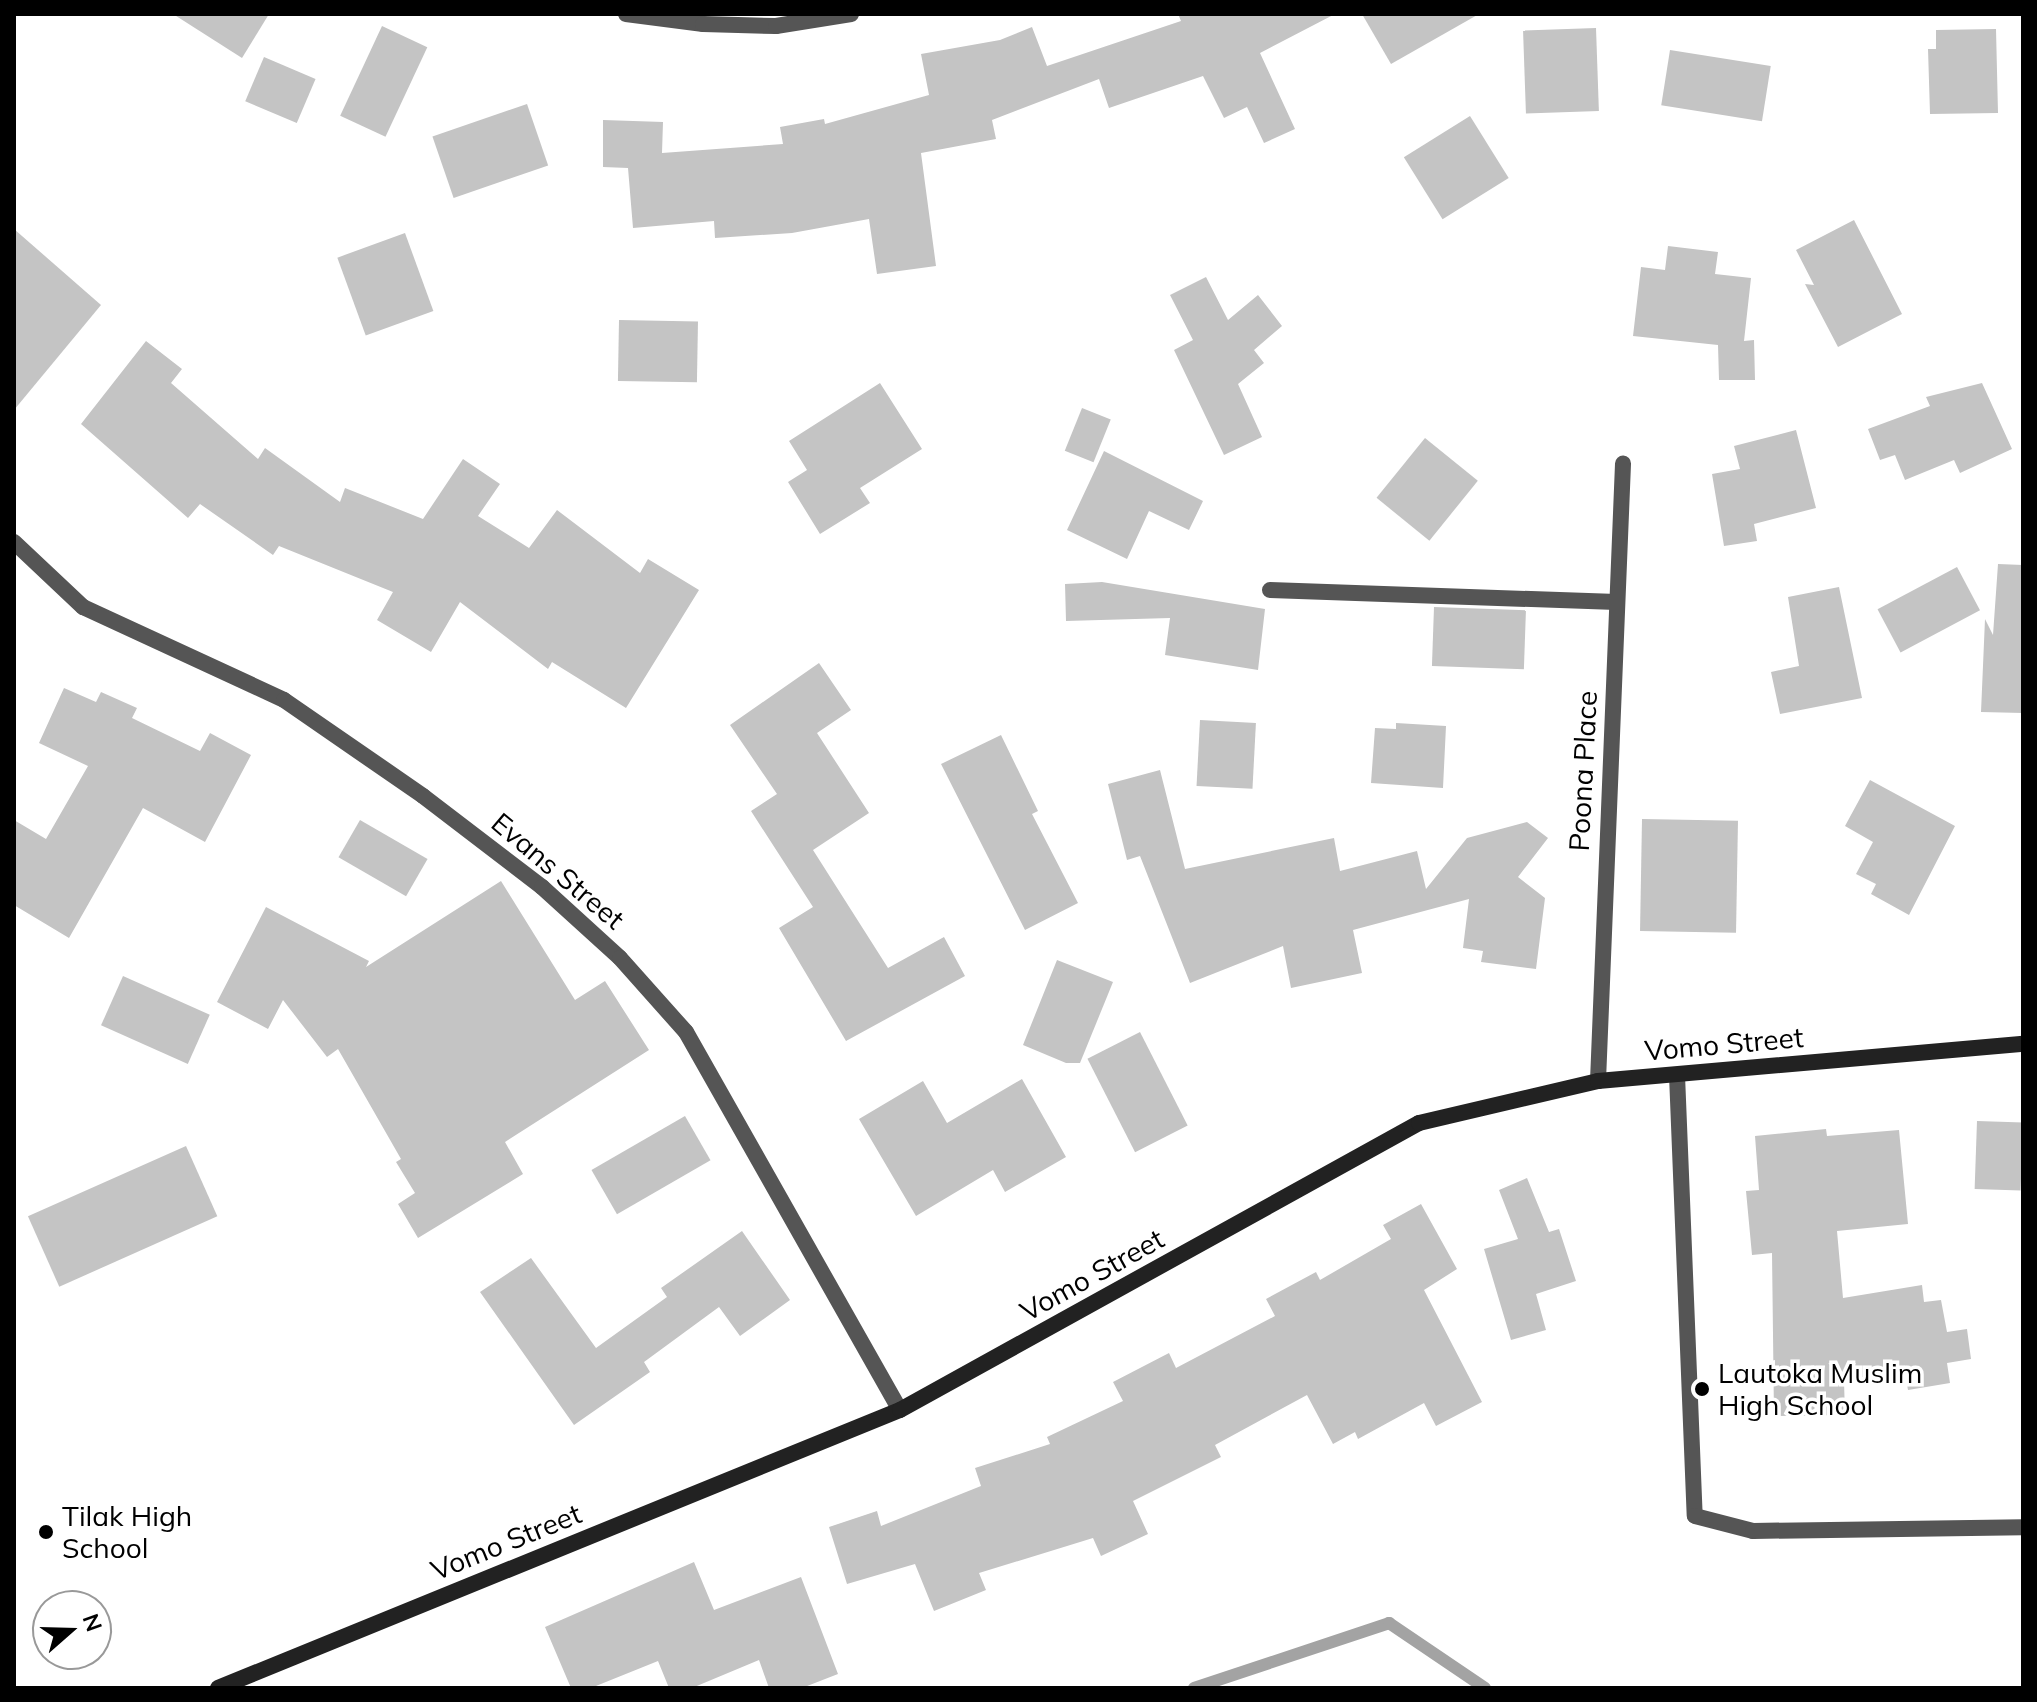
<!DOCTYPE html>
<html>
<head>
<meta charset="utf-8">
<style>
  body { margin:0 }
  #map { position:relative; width:2037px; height:1702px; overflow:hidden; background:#fff; font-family:Mulish,sans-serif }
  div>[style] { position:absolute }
  .stream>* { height:12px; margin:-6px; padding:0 6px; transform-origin:6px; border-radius:6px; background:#a3a3a3 }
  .building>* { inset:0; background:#c4c4c4; transform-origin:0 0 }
  .service>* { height:16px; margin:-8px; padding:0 8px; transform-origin:8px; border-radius:8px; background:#555 }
  .minor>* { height:16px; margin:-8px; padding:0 8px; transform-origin:8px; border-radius:8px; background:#555 }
  .secondary>* { height:16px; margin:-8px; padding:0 8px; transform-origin:8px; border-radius:8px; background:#222 }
  .dots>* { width:22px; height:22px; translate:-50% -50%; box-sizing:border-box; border:4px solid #fff; border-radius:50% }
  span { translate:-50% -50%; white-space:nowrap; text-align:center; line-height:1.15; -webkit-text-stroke:7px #fff; paint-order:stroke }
  .street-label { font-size:28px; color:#000 }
  .poi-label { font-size:28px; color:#000 }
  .left { translate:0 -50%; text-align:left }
  .frame { position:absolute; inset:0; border:16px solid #000; pointer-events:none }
  .north { position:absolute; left:32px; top:1590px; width:80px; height:80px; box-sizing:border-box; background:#fff; border:2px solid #999; border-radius:50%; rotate:70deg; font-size:22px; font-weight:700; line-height:32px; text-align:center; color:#000 }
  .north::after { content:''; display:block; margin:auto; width:28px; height:36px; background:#000; clip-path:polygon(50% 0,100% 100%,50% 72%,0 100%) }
</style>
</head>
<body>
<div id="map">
  <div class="stream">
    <i style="left:1194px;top:1688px;width:206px;rotate:-18.4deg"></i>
    <i style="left:1389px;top:1623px;width:116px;rotate:34.1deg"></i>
  </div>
  <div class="building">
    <i style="clip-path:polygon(173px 14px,269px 14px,242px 58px)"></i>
    <i style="clip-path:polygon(1178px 14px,1335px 14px,1260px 53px,1295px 129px,1264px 143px,1247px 107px,1224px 118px,1203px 76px,1109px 108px,1099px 79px,992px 120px,996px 139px,921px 153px,936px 266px,877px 274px,869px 219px,792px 233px,715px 238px,714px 221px,633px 228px,628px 168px,603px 167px,603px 120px,663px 122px,662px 153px,783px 144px,780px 127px,824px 119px,825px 124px,929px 95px,921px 54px,1000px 40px,1032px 27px,1047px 66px,1181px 21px)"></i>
    <i style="clip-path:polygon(1362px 14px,1479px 14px,1391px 64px)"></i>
    <i style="left:382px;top:26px;width:50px;height:99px;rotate:25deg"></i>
    <i style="left:1596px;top:28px;width:83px;height:73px;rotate:88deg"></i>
    <i style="clip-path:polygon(1996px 29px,1998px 113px,1930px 114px,1928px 49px,1936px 49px,1936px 30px)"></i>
    <i style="left:1670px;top:50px;width:102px;height:56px;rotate:9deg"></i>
    <i style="left:264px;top:57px;width:56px;height:48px;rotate:23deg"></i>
    <i style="left:527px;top:104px;width:65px;height:100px;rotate:71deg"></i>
    <i style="left:1470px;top:116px;width:73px;height:78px;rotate:58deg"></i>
    <i style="clip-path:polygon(1854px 220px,1902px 314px,1838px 347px,1805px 284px,1814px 285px,1796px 250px)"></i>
    <i style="clip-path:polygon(14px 229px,101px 305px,14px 410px)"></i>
    <i style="left:405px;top:233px;width:83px;height:72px;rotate:70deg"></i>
    <i style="clip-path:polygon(1668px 246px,1718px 252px,1715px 274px,1751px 278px,1744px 341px,1754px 340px,1755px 380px,1719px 380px,1718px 345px,1633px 336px,1641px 267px,1665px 270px)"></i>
    <i style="clip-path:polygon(1206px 277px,1228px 320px,1258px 295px,1282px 326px,1254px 350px,1264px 363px,1238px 384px,1262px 437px,1224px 455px,1174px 350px,1193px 340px,1170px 295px)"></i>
    <i style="left:619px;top:320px;width:79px;height:61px;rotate:1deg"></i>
    <i style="clip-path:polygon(146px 341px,182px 369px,171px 383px,258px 459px,265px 448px,340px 502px,345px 488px,423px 519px,463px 459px,500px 484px,478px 516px,529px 548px,557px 510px,640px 573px,648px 559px,699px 590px,626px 708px,552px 662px,548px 669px,460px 602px,431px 652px,377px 620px,393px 592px,279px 546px,273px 555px,200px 504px,188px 518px,81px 424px)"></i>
    <i style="clip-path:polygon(880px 383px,922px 449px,860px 488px,870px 503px,820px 534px,788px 482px,807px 470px,789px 441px)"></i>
    <i style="clip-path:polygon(1982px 383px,2012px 449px,1960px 473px,1954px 460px,1905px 480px,1895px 455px,1880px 460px,1868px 429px,1930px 406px,1926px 397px)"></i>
    <i style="left:1082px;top:408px;width:31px;height:46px;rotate:22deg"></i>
    <i style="clip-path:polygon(1796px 430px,1816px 508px,1754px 524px,1757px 541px,1724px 546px,1712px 474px,1740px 469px,1734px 446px)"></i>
    <i style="left:1425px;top:438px;width:68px;height:77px;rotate:39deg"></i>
    <i style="clip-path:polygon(1104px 451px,1203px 501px,1189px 530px,1149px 511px,1127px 559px,1067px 530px)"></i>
    <i style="clip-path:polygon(1998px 564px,2023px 565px,2023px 713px,1981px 712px,1985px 619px,1993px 635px)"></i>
    <i style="left:1957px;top:567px;width:49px;height:90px;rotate:62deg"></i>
    <i style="clip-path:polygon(1102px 582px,1265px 609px,1258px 670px,1165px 655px,1170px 618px,1066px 621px,1065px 584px)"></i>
    <i style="clip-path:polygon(1839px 587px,1862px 698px,1780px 714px,1771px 672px,1799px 666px,1788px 597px)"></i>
    <i style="left:1434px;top:607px;width:92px;height:59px;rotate:2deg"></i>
    <i style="clip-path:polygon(819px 663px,851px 710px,817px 733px,869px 813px,813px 850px,888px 968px,944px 937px,965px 976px,846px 1041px,779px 928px,813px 907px,751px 811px,777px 794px,730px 725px)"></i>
    <i style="clip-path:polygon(64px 688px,96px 702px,101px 692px,137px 708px,132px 718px,200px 751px,210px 733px,251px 755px,205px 842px,143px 808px,69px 938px,14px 905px,14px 820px,46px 839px,88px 766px,39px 743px)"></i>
    <i style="left:1200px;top:720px;width:56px;height:66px;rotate:3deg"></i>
    <i style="clip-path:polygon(1396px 723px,1446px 726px,1443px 788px,1371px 783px,1375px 728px,1396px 729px)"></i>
    <i style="clip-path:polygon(1001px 735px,1038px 811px,1032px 814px,1078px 903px,1025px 930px,941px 764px)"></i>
    <i style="clip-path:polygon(1160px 770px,1185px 869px,1334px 838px,1340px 871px,1417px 851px,1426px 889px,1467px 838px,1527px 822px,1548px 838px,1518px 877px,1545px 898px,1536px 969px,1481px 962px,1483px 951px,1463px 948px,1469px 899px,1353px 930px,1362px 973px,1291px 988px,1283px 946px,1190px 983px,1140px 856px,1127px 860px,1108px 784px)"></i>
    <i style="clip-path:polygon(1870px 780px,1955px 826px,1909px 915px,1871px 894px,1876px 884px,1856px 874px,1873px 842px,1845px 826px)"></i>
    <i style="left:1642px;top:819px;width:96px;height:112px;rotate:1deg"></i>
    <i style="left:360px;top:820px;width:78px;height:43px;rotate:30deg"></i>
    <i style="clip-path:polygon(501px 881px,575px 1000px,605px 981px,649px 1050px,505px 1142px,523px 1174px,418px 1238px,398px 1204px,415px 1193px,396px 1162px,401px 1159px,338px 1049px,327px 1057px,283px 1000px,268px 1029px,217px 1002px,266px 907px,369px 961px,366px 967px)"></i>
    <i style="clip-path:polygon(1057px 960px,1113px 982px,1080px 1063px,1066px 1063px,1023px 1045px)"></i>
    <i style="left:123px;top:976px;width:95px;height:54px;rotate:24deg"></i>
    <i style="left:1140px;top:1032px;width:105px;height:59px;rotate:63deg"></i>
    <i style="clip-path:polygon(1022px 1079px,1066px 1157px,1005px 1192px,993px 1170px,916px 1216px,859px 1119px,923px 1081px,947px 1123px)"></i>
    <i style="left:685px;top:1116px;width:51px;height:108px;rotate:60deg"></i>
    <i style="left:1977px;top:1121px;width:46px;height:68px;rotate:2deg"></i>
    <i style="clip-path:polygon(1826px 1129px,1827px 1136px,1899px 1130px,1908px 1224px,1837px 1231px,1843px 1298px,1922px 1285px,1924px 1302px,1941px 1300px,1947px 1332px,1967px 1329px,1971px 1359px,1947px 1363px,1950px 1383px,1908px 1390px,1904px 1368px,1844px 1381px,1845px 1415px,1774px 1416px,1772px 1253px,1752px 1255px,1746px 1191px,1759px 1190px,1755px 1136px)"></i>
    <i style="left:186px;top:1146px;width:77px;height:173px;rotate:66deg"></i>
    <i style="clip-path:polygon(1527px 1178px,1549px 1232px,1559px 1229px,1576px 1281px,1536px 1294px,1546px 1330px,1511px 1340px,1484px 1249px,1518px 1239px,1499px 1190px)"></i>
    <i style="clip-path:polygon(1421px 1204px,1457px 1269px,1424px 1290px,1482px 1402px,1436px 1426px,1424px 1403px,1358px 1439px,1355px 1432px,1333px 1444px,1307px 1395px,1215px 1445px,1221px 1457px,1133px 1501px,1148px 1534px,1101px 1556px,1093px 1538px,979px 1573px,986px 1590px,934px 1611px,915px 1564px,847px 1584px,829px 1527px,877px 1511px,881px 1526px,981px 1486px,975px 1468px,1050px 1444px,1047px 1437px,1123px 1401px,1113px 1382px,1169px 1353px,1176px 1368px,1275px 1316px,1266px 1299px,1316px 1272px,1320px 1280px,1391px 1239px,1383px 1225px)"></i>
    <i style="clip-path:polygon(742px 1231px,790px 1300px,740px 1336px,719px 1307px,644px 1362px,650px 1372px,574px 1425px,480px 1292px,531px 1258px,596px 1348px,667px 1297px,661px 1288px)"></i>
    <i style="clip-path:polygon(694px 1562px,714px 1610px,801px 1577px,838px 1674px,802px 1688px,769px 1688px,759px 1660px,692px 1688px,669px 1688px,658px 1661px,591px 1688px,571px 1688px,545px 1627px)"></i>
  </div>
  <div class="service">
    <i style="left:1677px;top:1075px;width:441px;rotate:87.7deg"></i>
    <i style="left:1695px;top:1516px;width:60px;rotate:14.5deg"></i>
    <i style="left:1753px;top:1531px;width:270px;rotate:-0.8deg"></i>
  </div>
  <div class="minor">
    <i style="left:626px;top:14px;width:78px;rotate:7.4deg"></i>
    <i style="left:703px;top:24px;width:73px;rotate:1.6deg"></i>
    <i style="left:776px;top:26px;width:76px;rotate:-9.1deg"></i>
    <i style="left:14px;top:542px;width:95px;rotate:43.3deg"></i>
    <i style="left:83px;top:607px;width:221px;rotate:24.8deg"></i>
    <i style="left:284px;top:700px;width:169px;rotate:34.6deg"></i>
    <i style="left:423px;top:796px;width:150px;rotate:37.4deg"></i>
    <i style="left:542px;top:887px;width:105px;rotate:42.3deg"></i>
    <i style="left:620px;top:958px;width:99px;rotate:48.3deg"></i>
    <i style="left:686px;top:1032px;width:434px;rotate:60.5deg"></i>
    <i style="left:1270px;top:590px;width:347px;rotate:2deg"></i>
    <i style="left:1598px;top:1081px;width:618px;rotate:-87.68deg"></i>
  </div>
  <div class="secondary">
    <i style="left:218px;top:1688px;width:736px;rotate:-22.18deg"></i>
    <i style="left:900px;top:1410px;width:593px;rotate:-28.94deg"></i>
    <i style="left:1419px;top:1123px;width:184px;rotate:-13.2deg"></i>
    <i style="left:1598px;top:1081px;width:427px;rotate:-5deg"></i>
  </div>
  <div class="dots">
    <i style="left:1702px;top:1389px;background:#000"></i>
    <i style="left:46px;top:1532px;background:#000"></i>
  </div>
  <div class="street-label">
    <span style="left:1583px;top:771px;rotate:-87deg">Poona Place</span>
    <span style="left:558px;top:871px;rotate:40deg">Evans Street</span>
    <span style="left:1724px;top:1044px;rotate:-5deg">Vomo Street</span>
    <span style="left:1092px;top:1275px;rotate:-29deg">Vomo Street</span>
    <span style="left:506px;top:1542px;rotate:-22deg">Vomo Street</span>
  </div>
  <div class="poi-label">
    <span class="left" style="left:1718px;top:1389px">Lautoka Muslim<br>High School</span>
    <span class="left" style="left:62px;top:1532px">Tilak High<br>School</span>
  </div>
  <div class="frame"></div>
  <div class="north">N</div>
</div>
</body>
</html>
